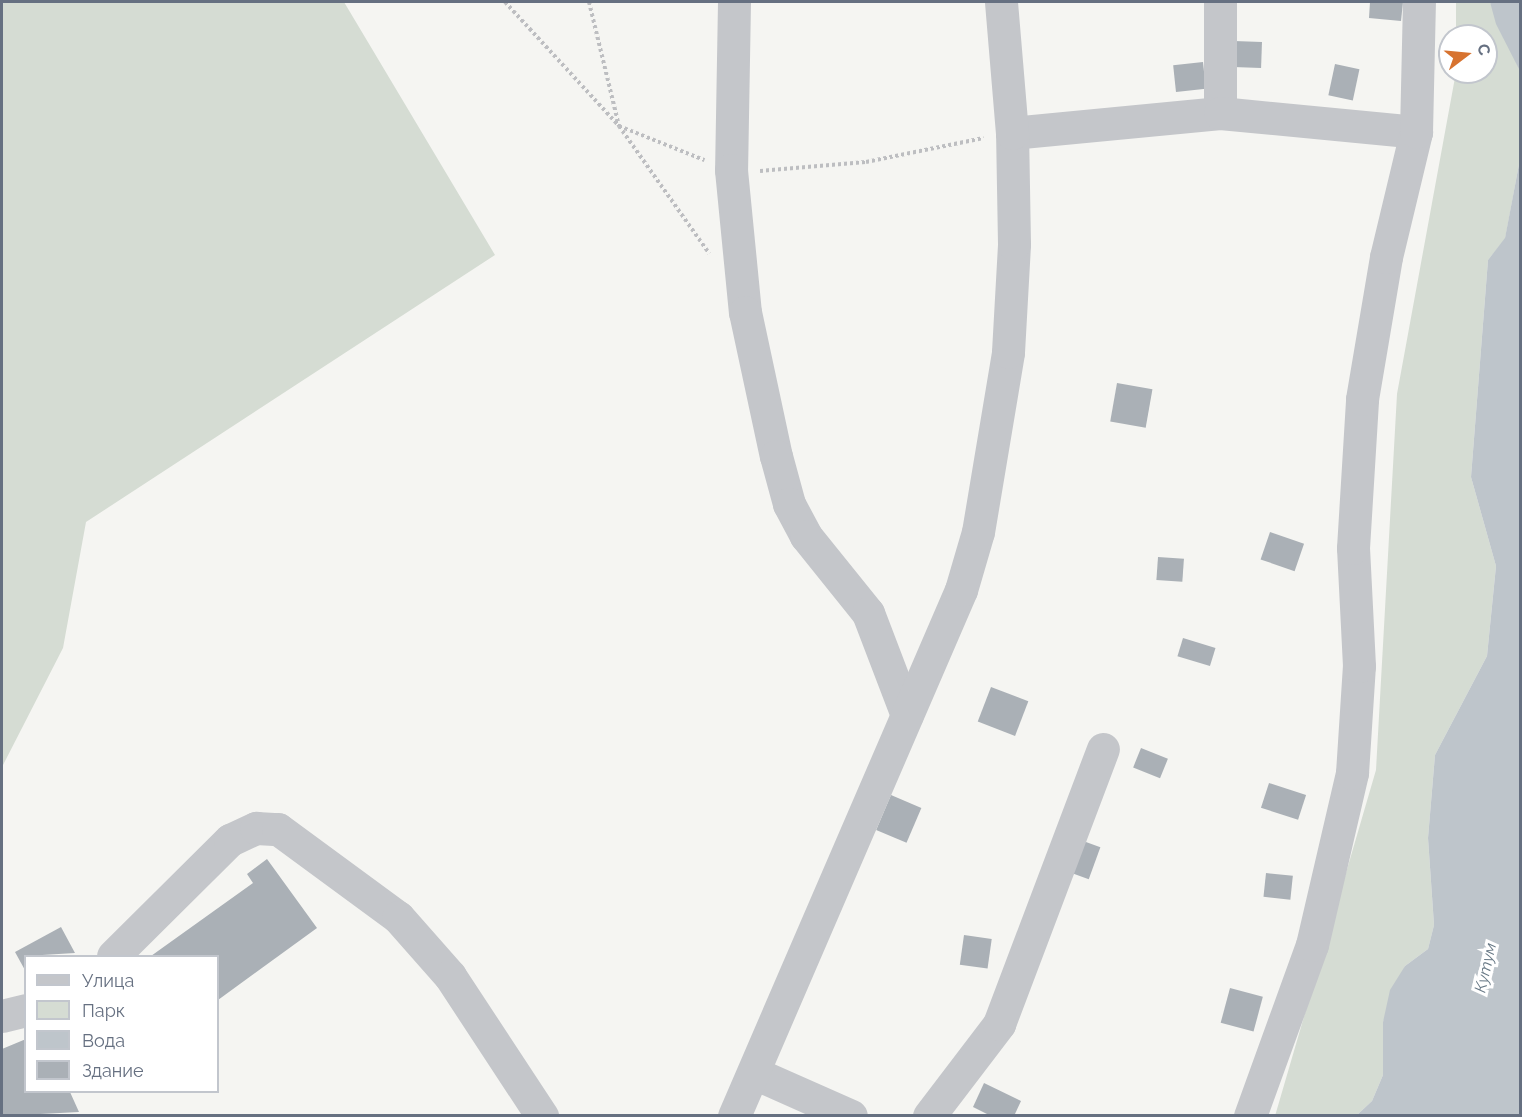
<!DOCTYPE html>
<html>
<head>
<meta charset="utf-8">
<style>
  body { margin:0 }
  #map { position:relative; width:1522px; height:1117px; overflow:hidden; background:#f5f5f2; font-family:Raleway,sans-serif }
  div>[style] { position:absolute }
  .green>* { inset:0; background:#d5dcd3 }
  .water>* { inset:0; background:#bec5cb }
  .building>* { inset:0; background:#aab0b6; transform-origin:0 0 }
  .path>* { height:4px; margin-top:-2px; transform-origin:0; background:repeating-linear-gradient(90deg,#bdbec1 0 3px,transparent 0 6px) }
  .minor>* { height:33px; margin:-16.5px; padding:0 16.5px; transform-origin:16.5px; border-radius:16.5px; background:#c4c6ca }
  span { translate:-50% -50%; white-space:nowrap; text-align:center; line-height:1.15; -webkit-text-stroke:6px #fff; paint-order:stroke }
  .water-label { font-size:16px; color:#677885; font-style:italic }
  .frame { position:absolute; inset:0; border:3px solid #667081; pointer-events:none }
  .legend { position:absolute; left:24px; top:955px; width:195px; height:138px; box-sizing:border-box; background:#fff; border:2px solid #c2c6cd; margin:0; padding:8px 10px; list-style:none; font-size:18px; color:#667081 }
  .legend li { display:flex; align-items:center; gap:12px; height:30px }
  .legend b { width:30px; border:2px solid #c2c6cd }
  .north { position:absolute; left:1438px; top:24px; width:60px; height:60px; box-sizing:border-box; background:#fff; border:2px solid #c2c6cd; border-radius:50%; rotate:74deg; font-size:16px; font-weight:700; line-height:24px; text-align:center; color:#667081 }
  .north::after { content:''; display:block; margin:auto; width:21px; height:27px; background:#d77330; clip-path:polygon(50% 0,100% 100%,50% 72%,0 100%) }
</style>
</head>
<body>
<div id="map">
  <div class="green">
    <i style="clip-path:polygon(2px 2px,344px 2px,495px 255px,86px 522px,63px 648px,2px 767px)"></i>
    <i style="clip-path:polygon(1456px 2px,1490px 2px,1520px 71px,1520px 159px,1505px 239px,1488px 260px,1471px 477px,1496px 566px,1487px 656px,1435px 755px,1428px 838px,1434px 925px,1428px 949px,1405px 966px,1383px 1022px,1383px 1075px,1372px 1101px,1357px 1115px,1275px 1116px,1376px 770px,1397px 394px,1456px 72px,1486px 72px,1486px 36px,1456px 36px)"></i>
  </div>
  <div class="water">
    <i style="clip-path:polygon(1490px 2px,1520px 2px,1520px 71px,1496px 24px)"></i>
    <i style="clip-path:polygon(1520px 159px,1520px 1115px,1357px 1115px,1372px 1101px,1383px 1075px,1383px 1022px,1390px 990px,1405px 966px,1428px 949px,1434px 925px,1428px 838px,1435px 755px,1487px 656px,1496px 566px,1471px 477px,1488px 260px,1505px 238px)"></i>
  </div>
  <div class="building">
    <i style="clip-path:polygon(1370px 2px,1403px 2px,1401px 21px,1369px 18px)"></i>
    <i style="left:1234px;top:41px;width:28px;height:26px;rotate:2deg"></i>
    <i style="left:1203px;top:62px;width:27px;height:30px;rotate:84deg"></i>
    <i style="left:1335px;top:64px;width:25px;height:32px;rotate:12deg"></i>
    <i style="left:1117px;top:383px;width:36px;height:39px;rotate:10deg"></i>
    <i style="left:1270px;top:532px;width:36px;height:29px;rotate:19deg"></i>
    <i style="left:1158px;top:557px;width:26px;height:23px;rotate:4deg"></i>
    <i style="left:1183px;top:638px;width:34px;height:19px;rotate:17deg"></i>
    <i style="left:991px;top:687px;width:40px;height:37px;rotate:21deg"></i>
    <i style="left:1141px;top:748px;width:29px;height:21px;rotate:22deg"></i>
    <i style="left:1269px;top:783px;width:39px;height:26px;rotate:18deg"></i>
    <i style="left:891px;top:795px;width:33px;height:38px;rotate:23deg"></i>
    <i style="left:1075px;top:838px;width:27px;height:34px;rotate:20deg"></i>
    <i style="clip-path:polygon(267px 859px,317px 928px,218px 1000px,218px 956px,151px 956px,253px 883px,247px 874px)"></i>
    <i style="left:1266px;top:873px;width:27px;height:24px;rotate:6deg"></i>
    <i style="clip-path:polygon(61px 927px,75px 953px,26px 956px,26px 972px,15px 952px)"></i>
    <i style="left:964px;top:935px;width:28px;height:30px;rotate:8deg"></i>
    <i style="left:1230px;top:988px;width:34px;height:36px;rotate:15deg"></i>
    <i style="clip-path:polygon(26px 1039px,26px 1092px,70px 1092px,79px 1112px,2px 1116px,2px 1049px)"></i>
    <i style="clip-path:polygon(984px 1083px,1021px 1101px,1014px 1116px,991px 1116px,973px 1107px)"></i>
  </div>
  <div class="path">
    <i style="left:505px;top:2px;width:168px;rotate:47.4deg"></i>
    <i style="left:619px;top:126px;width:92px;rotate:21.8deg"></i>
    <i style="left:589px;top:2px;width:128px;rotate:76.4deg"></i>
    <i style="left:619px;top:126px;width:156px;rotate:54.7deg"></i>
    <i style="left:760px;top:171px;width:106px;rotate:-4.9deg"></i>
    <i style="left:866px;top:162px;width:120px;rotate:-11.5deg"></i>
  </div>
  <div class="minor">
    <i style="left:734px;top:2px;width:168px;rotate:91deg"></i>
    <i style="left:731px;top:170px;width:143px;rotate:84.4deg"></i>
    <i style="left:745px;top:312px;width:147px;rotate:77.9deg"></i>
    <i style="left:776px;top:456px;width:50px;rotate:74.8deg"></i>
    <i style="left:789px;top:504px;width:36px;rotate:62deg"></i>
    <i style="left:806px;top:536px;width:99px;rotate:51.2deg"></i>
    <i style="left:868px;top:613px;width:109px;rotate:69.1deg"></i>
    <i style="left:1220px;top:2px;width:111px;rotate:90deg"></i>
    <i style="left:1012px;top:133px;width:209px;rotate:-5.5deg"></i>
    <i style="left:1220px;top:113px;width:197px;rotate:5.5deg"></i>
    <i style="left:113px;top:956px;width:165px;rotate:-44.8deg"></i>
    <i style="left:230px;top:840px;width:29px;rotate:-25deg"></i>
    <i style="left:256px;top:828px;width:22px;rotate:3deg"></i>
    <i style="left:278px;top:829px;width:149px;rotate:36.3deg"></i>
    <i style="left:398px;top:917px;width:79px;rotate:48.6deg"></i>
    <i style="left:450px;top:976px;width:168px;rotate:56.7deg"></i>
    <i style="left:2px;top:1016px;width:25px;rotate:-14deg"></i>
    <i style="left:754px;top:1073px;width:106px;rotate:23.9deg"></i>
    <i style="left:734px;top:1116px;width:573px;rotate:-66.66deg"></i>
    <i style="left:961px;top:590px;width:60px;rotate:-73.7deg"></i>
    <i style="left:978px;top:532px;width:182px;rotate:-80.5deg"></i>
    <i style="left:1008px;top:352px;width:108px;rotate:-86.8deg"></i>
    <i style="left:1014px;top:244px;width:111px;rotate:-91deg"></i>
    <i style="left:1012px;top:133px;width:131px;rotate:-94.8deg"></i>
    <i style="left:929px;top:1116px;width:116px;rotate:-52.7deg"></i>
    <i style="left:999px;top:1024px;width:294px;rotate:-69.3deg"></i>
    <i style="left:1250px;top:1116px;width:182px;rotate:-70.1deg"></i>
    <i style="left:1312px;top:945px;width:177px;rotate:-76.9deg"></i>
    <i style="left:1352px;top:773px;width:107px;rotate:-86.3deg"></i>
    <i style="left:1359px;top:666px;width:118px;rotate:-92.9deg"></i>
    <i style="left:1353px;top:548px;width:149px;rotate:-86.5deg"></i>
    <i style="left:1362px;top:399px;width:144px;rotate:-80.4deg"></i>
    <i style="left:1386px;top:257px;width:129px;rotate:-76.5deg"></i>
    <i style="left:1416px;top:132px;width:130px;rotate:-88.7deg"></i>
  </div>
  <div class="water-label">
    <span style="left:1486px;top:968px;rotate:-77deg">Кутум</span>
  </div>
  <div class="frame"></div>
  <ul class="legend">
  <li><b style="height:8px;background:#c4c6ca"></b>Улица</li>
  <li><b style="height:16px;background:#d5dcd3"></b>Парк</li>
  <li><b style="height:16px;background:#bec5cb"></b>Вода</li>
  <li><b style="height:16px;background:#aab0b6"></b>Здание</li>
  </ul>
  <div class="north">С</div>
</div>
</body>
</html>
